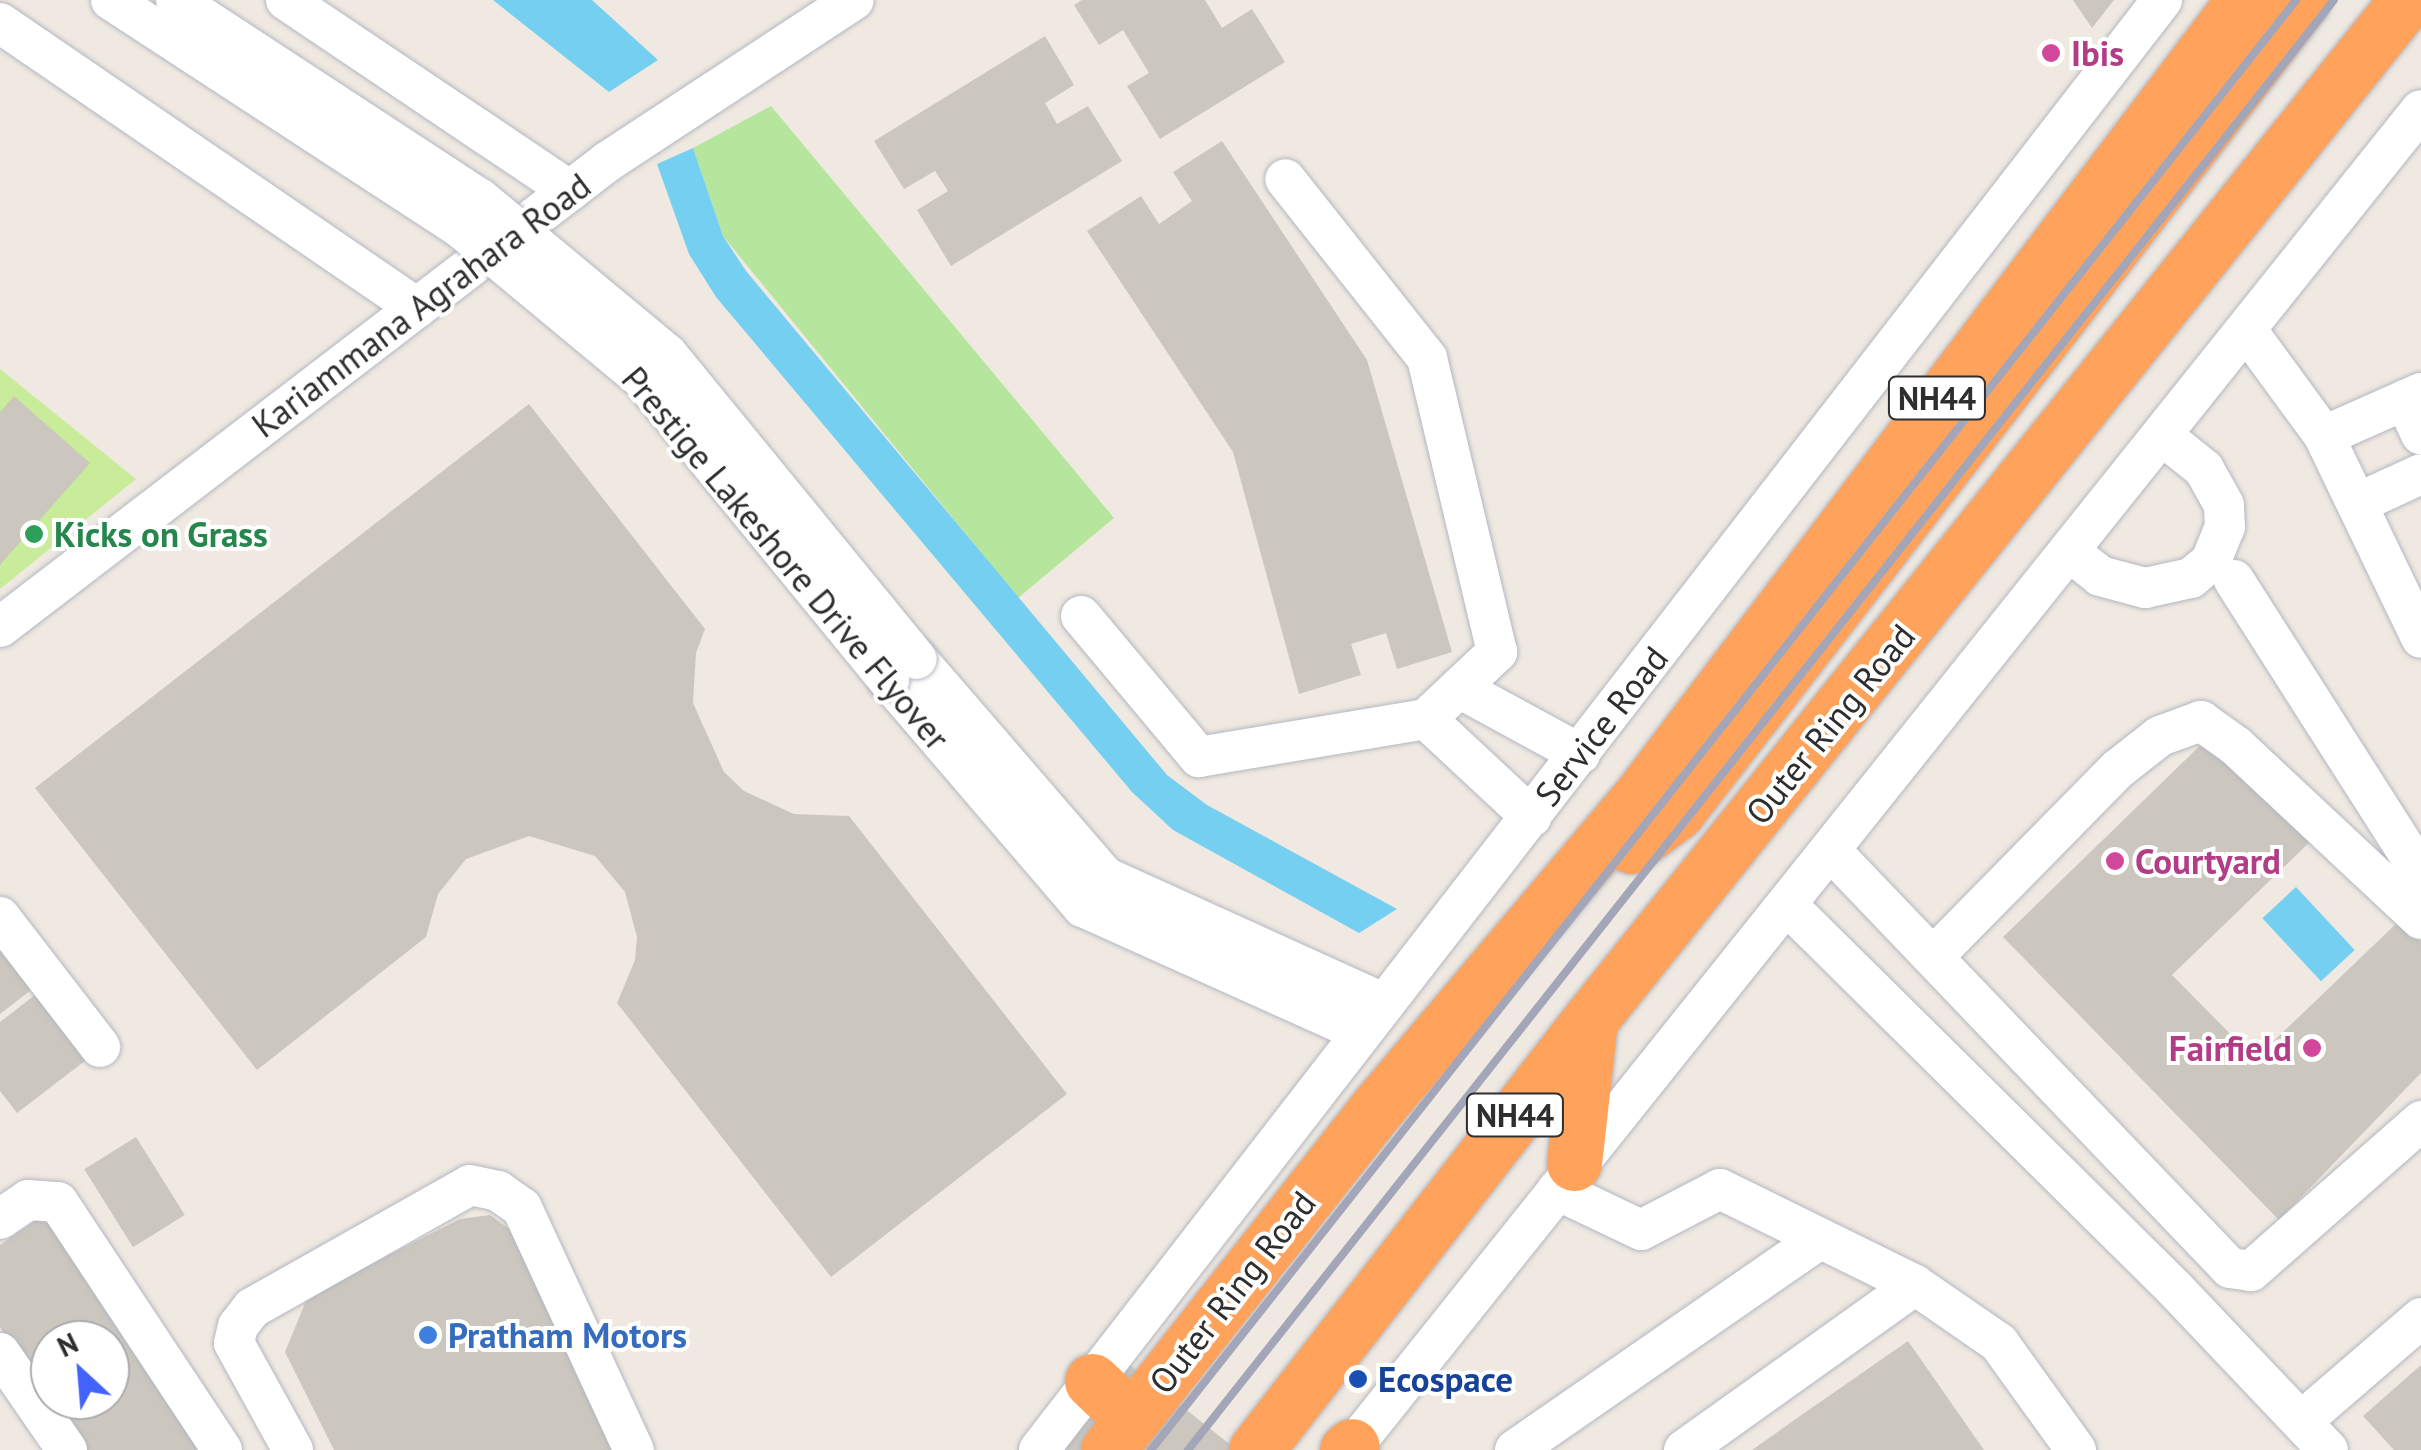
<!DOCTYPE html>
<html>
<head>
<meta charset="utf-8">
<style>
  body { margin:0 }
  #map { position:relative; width:2421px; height:1450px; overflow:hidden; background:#efe9e1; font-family:"PT Sans",sans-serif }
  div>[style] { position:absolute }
  .green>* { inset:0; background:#b6e59e }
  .pitch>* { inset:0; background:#c9ec9a }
  .water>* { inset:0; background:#75cff0; transform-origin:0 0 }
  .building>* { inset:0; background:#cbc7bf; transform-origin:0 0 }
  .roads { filter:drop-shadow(0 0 2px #b4b7c1) drop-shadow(0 0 2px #b4b7c1) }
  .minor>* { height:40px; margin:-20px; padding:0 20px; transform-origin:20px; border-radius:20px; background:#fff }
  .highway>* { height:55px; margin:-27.5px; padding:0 27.5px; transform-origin:27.5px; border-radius:27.5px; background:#ffa35c }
  .rail>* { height:8px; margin:-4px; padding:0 4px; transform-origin:4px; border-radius:4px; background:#a3a6b8 }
  .bridges { filter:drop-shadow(0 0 2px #b4b7c1) drop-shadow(0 0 2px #b4b7c1) }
  .minor-bridge>* { height:40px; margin:-20px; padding:0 20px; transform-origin:20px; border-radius:20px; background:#fff }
  .dots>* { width:28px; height:28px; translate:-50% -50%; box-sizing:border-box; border:5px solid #fff; border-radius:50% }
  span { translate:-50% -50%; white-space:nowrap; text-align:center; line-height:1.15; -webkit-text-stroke:8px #fff; paint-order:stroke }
  .shield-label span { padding:2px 8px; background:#fff; border:2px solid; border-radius:8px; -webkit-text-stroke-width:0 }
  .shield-label { font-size:32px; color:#2e2e2e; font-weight:700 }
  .hotel-label { font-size:35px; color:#b23c85; font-weight:700 }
  .left { translate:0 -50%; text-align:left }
  .right { translate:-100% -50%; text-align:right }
  .street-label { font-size:35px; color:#2e2e2e }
  .leisure-label { font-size:35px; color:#27864d; font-weight:700 }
  .shop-label { font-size:35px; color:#366cbe; font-weight:700 }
  .transit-label { font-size:35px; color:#164399; font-weight:700 }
  .north { position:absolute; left:30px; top:1320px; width:100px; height:100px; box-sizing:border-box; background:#fff; border:2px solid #ababab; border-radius:50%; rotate:334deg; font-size:28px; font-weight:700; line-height:40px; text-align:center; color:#2e2e2e }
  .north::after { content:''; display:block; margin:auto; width:35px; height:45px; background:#4264fb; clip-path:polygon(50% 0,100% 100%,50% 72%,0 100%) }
</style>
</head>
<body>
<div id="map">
  <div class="green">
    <i style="clip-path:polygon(771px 106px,1114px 518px,1018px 598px,723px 236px,693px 148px)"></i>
  </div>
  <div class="pitch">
    <i style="clip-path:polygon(0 369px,136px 479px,0 589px)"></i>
  </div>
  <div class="water">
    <i style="clip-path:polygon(493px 0,592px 0,658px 60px,609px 92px)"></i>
    <i style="clip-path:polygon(693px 148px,723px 236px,746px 271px,1167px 775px,1207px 805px,1397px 909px,1359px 933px,1173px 830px,1132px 792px,716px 297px,689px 254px,657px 164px)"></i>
    <i style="left:2296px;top:887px;width:86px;height:46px;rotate:47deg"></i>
  </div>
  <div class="building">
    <i style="clip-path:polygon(1082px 0,1205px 0,1222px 28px,1252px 9px,1285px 62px,1160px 139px,1127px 86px,1149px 73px,1123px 30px,1099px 45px,1074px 5px)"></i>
    <i style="clip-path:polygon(2073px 0,2114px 0,2092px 28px)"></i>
    <i style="clip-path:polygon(1045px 36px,1074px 85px,1045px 103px,1057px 124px,1088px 106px,1122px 161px,951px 266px,917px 210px,948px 191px,935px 171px,904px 189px,874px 141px)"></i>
    <i style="clip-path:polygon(1222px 141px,1367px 360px,1452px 652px,1397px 669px,1386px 633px,1351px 644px,1361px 675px,1299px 694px,1233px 452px,1087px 231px,1141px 196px,1159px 224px,1192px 201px,1173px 172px)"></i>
    <i style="clip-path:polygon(14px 396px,90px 463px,0 565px,0 412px)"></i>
    <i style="clip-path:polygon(529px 404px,705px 629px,696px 653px,693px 703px,724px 772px,744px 791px,794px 814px,849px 816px,1067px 1094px,831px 1277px,617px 1003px,635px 960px,637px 937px,625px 892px,595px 856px,529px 836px,466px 859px,438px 894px,426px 937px,257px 1070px,35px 788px)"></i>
    <i style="clip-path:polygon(2213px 733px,2315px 837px,2172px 975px,2255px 1059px,2401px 919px,2421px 941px,2421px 1073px,2279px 1220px,2003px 937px)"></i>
    <i style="clip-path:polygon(0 941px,40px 983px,0 1014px)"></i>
    <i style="clip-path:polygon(44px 988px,94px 1054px,17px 1113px,0 1091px,0 1022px)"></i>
    <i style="left:136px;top:1137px;width:92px;height:61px;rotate:58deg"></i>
    <i style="clip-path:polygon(evenodd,44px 1215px,202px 1450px,83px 1450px,0 1327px,0 1245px,44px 1215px,50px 1340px,110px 1340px,110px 1400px,50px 1400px,50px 1340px)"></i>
    <i style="clip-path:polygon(490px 1215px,517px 1235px,622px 1450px,334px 1450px,285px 1352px,308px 1296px,460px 1219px)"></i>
    <i style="clip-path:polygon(1908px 1341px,1984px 1450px,1752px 1450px,1800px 1416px)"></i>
    <i style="clip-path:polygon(1116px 1354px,1237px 1450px,1039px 1450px)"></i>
    <i style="clip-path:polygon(2421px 1365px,2421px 1450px,2394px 1450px,2363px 1416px)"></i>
  </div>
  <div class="roads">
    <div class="minor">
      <i style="left:286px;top:0;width:342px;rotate:33.9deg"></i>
      <i style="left:0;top:23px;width:505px;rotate:34.35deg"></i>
      <i style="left:2248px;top:332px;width:129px;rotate:53.8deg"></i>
      <i style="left:2324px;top:436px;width:224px;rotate:64.3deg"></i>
      <i style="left:2405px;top:400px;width:38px;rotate:65deg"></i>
      <i style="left:2324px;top:436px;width:106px;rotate:-23.9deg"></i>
      <i style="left:2358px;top:503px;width:69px;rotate:-24.7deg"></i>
      <i style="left:2071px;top:553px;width:37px;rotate:38deg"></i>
      <i style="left:2100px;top:576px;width:47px;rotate:14.9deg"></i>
      <i style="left:2145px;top:588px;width:47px;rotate:-12.3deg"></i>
      <i style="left:2191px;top:578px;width:26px;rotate:-40deg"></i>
      <i style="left:2211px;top:561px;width:37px;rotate:-68deg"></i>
      <i style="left:2225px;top:527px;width:22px;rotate:-93deg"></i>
      <i style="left:2224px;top:505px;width:41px;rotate:-119.1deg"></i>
      <i style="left:2204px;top:469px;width:51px;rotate:-141.3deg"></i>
      <i style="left:2234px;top:580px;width:348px;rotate:57.5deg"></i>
      <i style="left:1081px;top:616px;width:184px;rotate:50.1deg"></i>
      <i style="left:1199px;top:757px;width:230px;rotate:-9.5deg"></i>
      <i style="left:1426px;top:719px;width:98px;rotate:-43.3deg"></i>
      <i style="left:1497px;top:652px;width:302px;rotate:-103.4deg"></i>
      <i style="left:1427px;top:358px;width:228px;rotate:-128.4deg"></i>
      <i style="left:0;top:627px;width:765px;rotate:-37.45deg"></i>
      <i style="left:607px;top:162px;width:295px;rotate:-33.3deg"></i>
      <i style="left:917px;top:659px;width:288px;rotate:49.2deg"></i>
      <i style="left:1105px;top:877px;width:305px;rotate:24.4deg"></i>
      <i style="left:889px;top:681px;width:298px;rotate:49.4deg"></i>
      <i style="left:1083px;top:907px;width:305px;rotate:24.2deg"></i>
      <i style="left:1459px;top:688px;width:138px;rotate:28.6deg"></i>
      <i style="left:1426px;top:719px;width:144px;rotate:43deg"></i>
      <i style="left:1833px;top:853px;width:574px;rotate:46.27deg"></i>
      <i style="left:2230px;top:1268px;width:21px;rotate:8deg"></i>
      <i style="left:2251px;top:1271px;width:227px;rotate:-41.4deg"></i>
      <i style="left:1788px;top:906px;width:544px;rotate:44.7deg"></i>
      <i style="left:2175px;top:1289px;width:222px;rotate:46.5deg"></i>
      <i style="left:0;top:917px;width:164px;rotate:52.4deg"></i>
      <i style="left:1933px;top:957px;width:264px;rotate:-45.5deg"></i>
      <i style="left:2118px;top:769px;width:53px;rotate:-38.2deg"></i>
      <i style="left:2160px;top:736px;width:44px;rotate:-20.1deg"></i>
      <i style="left:2201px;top:721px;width:43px;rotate:35.5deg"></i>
      <i style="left:2236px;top:746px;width:253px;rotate:43.1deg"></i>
      <i style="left:1557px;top:1190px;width:93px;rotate:25.5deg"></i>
      <i style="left:1641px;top:1230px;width:89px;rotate:-27.4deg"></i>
      <i style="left:1720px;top:1189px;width:217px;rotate:26.2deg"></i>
      <i style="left:1915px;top:1285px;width:102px;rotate:34.6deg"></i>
      <i style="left:1999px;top:1343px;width:132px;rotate:54.3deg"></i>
      <i style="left:0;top:1219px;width:34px;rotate:-34deg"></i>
      <i style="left:28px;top:1200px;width:30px;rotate:4deg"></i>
      <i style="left:58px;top:1202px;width:297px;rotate:56.5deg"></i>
      <i style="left:0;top:1353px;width:118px;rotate:55.4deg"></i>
      <i style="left:2303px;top:1420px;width:156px;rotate:-40.8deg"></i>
      <i style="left:293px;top:1450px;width:122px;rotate:-118.9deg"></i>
      <i style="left:234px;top:1343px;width:17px;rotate:-77deg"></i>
      <i style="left:238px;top:1326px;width:23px;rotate:-52deg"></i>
      <i style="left:252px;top:1308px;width:250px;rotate:-29.4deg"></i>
      <i style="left:470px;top:1185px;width:29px;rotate:12deg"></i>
      <i style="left:498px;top:1191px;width:29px;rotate:35deg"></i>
      <i style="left:522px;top:1208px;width:267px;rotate:65.2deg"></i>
      <i style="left:1039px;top:1450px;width:1834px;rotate:-52.24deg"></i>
      <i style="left:1350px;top:1450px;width:1715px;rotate:-51.37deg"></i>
      <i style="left:1515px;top:1450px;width:367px;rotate:-34.7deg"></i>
      <i style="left:1684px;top:1450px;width:284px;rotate:-35.5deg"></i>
    </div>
    <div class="highway">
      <i style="left:1631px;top:846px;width:57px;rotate:-36.5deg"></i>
      <i style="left:1677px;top:812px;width:1025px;rotate:-52.37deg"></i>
      <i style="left:1574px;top:1163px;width:144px;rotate:-83.6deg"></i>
      <i style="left:1092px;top:1381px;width:55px;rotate:43.5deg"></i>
      <i style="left:1108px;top:1450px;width:437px;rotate:-51.8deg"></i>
      <i style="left:1378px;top:1107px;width:401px;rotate:-49.8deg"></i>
      <i style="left:1637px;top:801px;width:1005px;rotate:-52.85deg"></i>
      <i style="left:1256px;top:1450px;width:544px;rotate:-52.16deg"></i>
      <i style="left:1590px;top:1020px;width:1307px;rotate:-51.31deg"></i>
      <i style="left:1347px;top:1450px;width:6px;rotate:-39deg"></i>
    </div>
  </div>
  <div class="rail">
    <i style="left:1151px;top:1450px;width:1848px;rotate:-51.7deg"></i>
    <i style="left:1188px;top:1450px;width:1848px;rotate:-51.68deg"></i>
  </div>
  <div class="bridges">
    <div class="minor-bridge">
      <i style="left:111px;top:0;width:414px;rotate:33.1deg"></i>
      <i style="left:458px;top:226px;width:239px;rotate:39.7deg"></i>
      <i style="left:642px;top:379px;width:390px;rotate:50.7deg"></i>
      <i style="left:176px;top:0;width:362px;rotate:33.2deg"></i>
      <i style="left:479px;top:198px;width:244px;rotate:39.7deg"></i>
      <i style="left:667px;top:354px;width:394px;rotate:50.7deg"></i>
    </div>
  </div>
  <div class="dots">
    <i style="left:2051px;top:53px;background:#d1479c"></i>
    <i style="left:34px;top:534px;background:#2e9e5b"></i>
    <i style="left:2115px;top:861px;background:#d1479c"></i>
    <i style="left:2312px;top:1048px;background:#d1479c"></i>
    <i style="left:428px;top:1335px;background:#3f7fe0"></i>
    <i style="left:1358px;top:1379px;background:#1a4fb4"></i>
  </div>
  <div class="shield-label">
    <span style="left:1937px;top:398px">NH44</span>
    <span style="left:1515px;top:1115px">NH44</span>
  </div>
  <div class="hotel-label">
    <span class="left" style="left:2071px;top:53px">Ibis</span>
    <span class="left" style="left:2135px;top:861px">Courtyard</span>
    <span class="right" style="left:2292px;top:1048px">Fairfield</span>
  </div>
  <div class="street-label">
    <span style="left:421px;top:305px;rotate:-37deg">Kariammana Agrahara Road</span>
    <span style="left:786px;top:558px;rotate:50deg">Prestige Lakeshore Drive Flyover</span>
    <span style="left:1830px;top:724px;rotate:-51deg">Outer Ring Road</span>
    <span style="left:1601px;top:726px;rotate:-52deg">Service Road</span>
    <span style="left:1232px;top:1292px;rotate:-52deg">Outer Ring Road</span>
  </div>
  <div class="leisure-label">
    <span class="left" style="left:54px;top:534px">Kicks on Grass</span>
  </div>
  <div class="shop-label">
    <span class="left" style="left:448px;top:1335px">Pratham Motors</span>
  </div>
  <div class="transit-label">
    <span class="left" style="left:1378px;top:1379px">Ecospace</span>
  </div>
  <div class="north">N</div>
</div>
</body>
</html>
